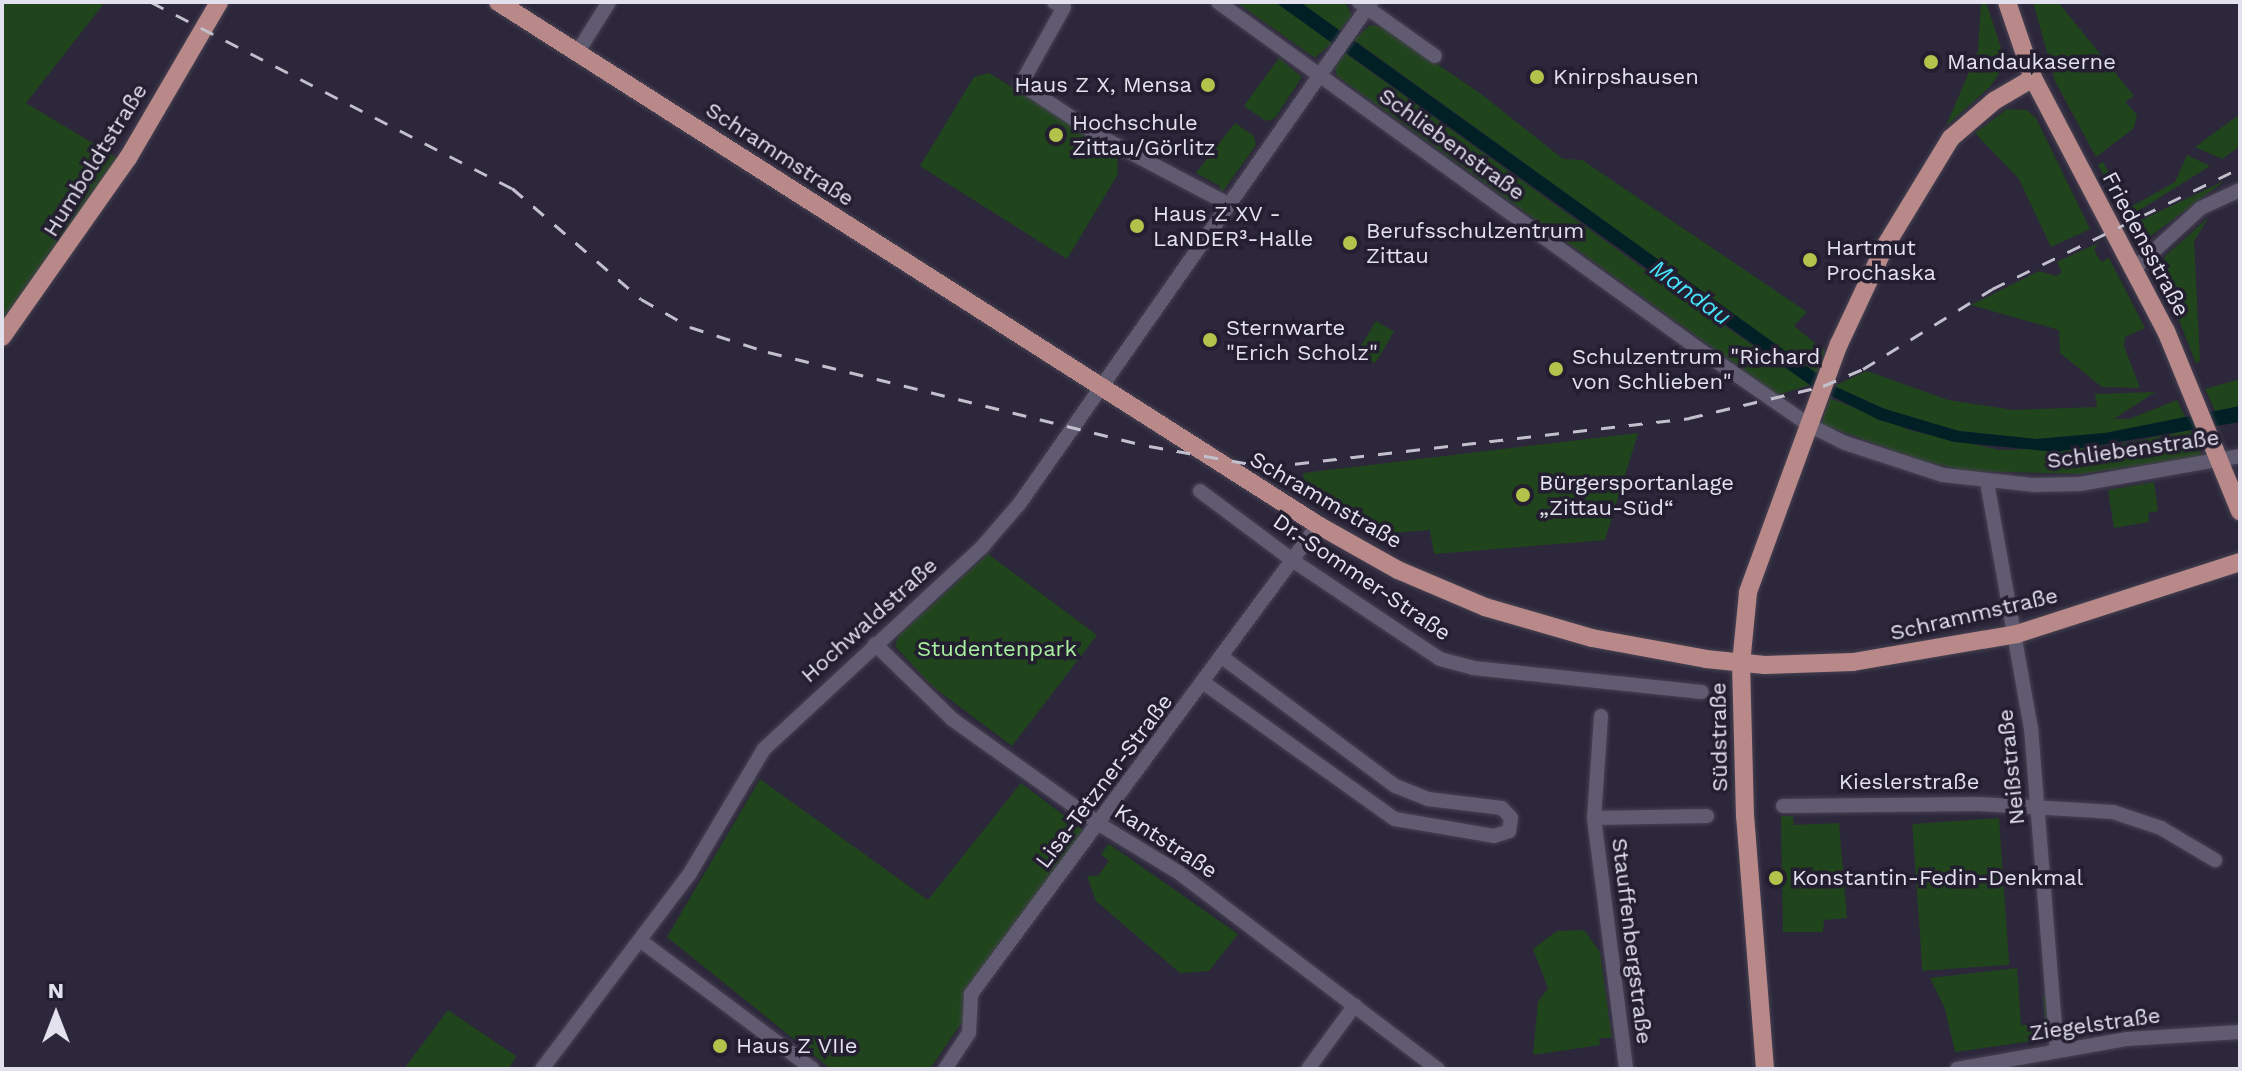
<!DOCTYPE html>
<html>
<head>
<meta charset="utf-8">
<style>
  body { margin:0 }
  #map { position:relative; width:2242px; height:1071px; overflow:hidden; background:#2c273b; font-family:"Work Sans",sans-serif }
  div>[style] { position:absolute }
  .green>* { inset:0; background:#20451c; transform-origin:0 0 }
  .water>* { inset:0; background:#002025 }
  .roads { filter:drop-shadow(0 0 2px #474252) drop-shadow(0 0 2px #474252) }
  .minor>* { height:14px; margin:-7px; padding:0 7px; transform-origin:7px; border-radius:7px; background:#605b71 }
  .major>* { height:18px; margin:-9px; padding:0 9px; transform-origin:9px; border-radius:9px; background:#b88988 }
  .rail>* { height:3px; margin-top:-1.5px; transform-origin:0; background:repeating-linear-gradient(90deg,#c3c0ce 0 14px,transparent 0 28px) }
  .dots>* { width:22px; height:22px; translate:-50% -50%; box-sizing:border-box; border:4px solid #231e30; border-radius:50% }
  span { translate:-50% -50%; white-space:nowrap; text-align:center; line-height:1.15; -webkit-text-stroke:7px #231e30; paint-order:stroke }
  .poi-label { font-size:22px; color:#e4e1ee }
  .left { translate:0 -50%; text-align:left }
  .right { translate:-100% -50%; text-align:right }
  .street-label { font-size:22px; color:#e4e1ee }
  .park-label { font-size:22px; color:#a7f09e }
  .water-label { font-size:24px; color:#48e6fe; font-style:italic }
  .frame { position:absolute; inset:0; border:4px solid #e4e1ee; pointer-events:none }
  .north { position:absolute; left:16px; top:975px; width:80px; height:80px; -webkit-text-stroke:6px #231e30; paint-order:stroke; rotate:0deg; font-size:22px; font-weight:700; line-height:32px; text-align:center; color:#e4e1ee }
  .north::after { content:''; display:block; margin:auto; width:28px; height:36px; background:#e4e1ee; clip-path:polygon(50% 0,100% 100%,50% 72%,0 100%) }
</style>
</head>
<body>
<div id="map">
  <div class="green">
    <i style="clip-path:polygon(2px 2px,105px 2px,26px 103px,119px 159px,2px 333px)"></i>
    <i style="clip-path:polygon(1236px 2px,1275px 2px,1332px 43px,1315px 58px)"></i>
    <i style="clip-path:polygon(1300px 2px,1345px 2px,1352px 15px,1340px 31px)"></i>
    <i style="clip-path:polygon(1981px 2px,1986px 2px,2004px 57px,2002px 69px,1990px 87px,1946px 126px,1978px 51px)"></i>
    <i style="clip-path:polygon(2033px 2px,2058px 2px,2134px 96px,2125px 102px,2137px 115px,2134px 128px,2096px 157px,2055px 81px)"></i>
    <i style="clip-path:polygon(1370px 25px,1383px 27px,1481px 94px,1563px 159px,1582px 160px,1807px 312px,1794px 326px,1826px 352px,1817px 374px,1354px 40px)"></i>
    <i style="clip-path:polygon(1345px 53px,1676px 292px,1810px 385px,1778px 395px,1337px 76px,1335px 68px)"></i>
    <i style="clip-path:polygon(1279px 58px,1302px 77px,1275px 118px,1266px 121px,1244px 106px)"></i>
    <i style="clip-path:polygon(989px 73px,1117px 152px,1118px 174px,1067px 259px,920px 166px,974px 77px)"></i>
    <i style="clip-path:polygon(2007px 109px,2027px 110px,2036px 118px,2090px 229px,2051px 247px,2019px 179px,1975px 133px)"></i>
    <i style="clip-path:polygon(2240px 114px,2240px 146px,2222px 159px,2195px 147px)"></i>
    <i style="clip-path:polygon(1235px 123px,1254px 136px,1256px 145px,1221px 194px,1220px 186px,1196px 173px)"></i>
    <i style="clip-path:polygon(2187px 155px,2210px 166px,2127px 218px,2098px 165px,2103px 162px,2129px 208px,2175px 182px)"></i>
    <i style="clip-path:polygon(2226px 180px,2148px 238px,2137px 235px,2131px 225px)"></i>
    <i style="clip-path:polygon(2209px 217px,2194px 241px,2200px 360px,2196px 364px,2160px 271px,2165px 256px)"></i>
    <i style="clip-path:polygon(2098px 243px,2094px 250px,2101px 262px,2109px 258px,2145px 328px,2125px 337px,2124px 346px,2140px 388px,2102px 387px,2060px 353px,2059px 330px,1971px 305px,2039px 271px,2056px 276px,2062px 272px,2057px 262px)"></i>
    <i style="left:1376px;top:321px;width:21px;height:37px;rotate:31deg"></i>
    <i style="clip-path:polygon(1867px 371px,1948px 400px,2014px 410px,2097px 407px,2095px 394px,2155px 392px,2114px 419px,2129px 419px,2177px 400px,2186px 418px,2105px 433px,2036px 439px,1959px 431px,1899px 415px,1834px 386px)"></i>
    <i style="clip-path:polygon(2240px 379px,2240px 406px,2215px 411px,2205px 389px)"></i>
    <i style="clip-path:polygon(1830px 398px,1912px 431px,2000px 450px,2112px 446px,2190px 430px,2202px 456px,2081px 474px,1967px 471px,1920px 460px,1821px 424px)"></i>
    <i style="clip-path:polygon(1638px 433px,1605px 540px,1434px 554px,1430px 530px,1376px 534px,1305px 498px,1303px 473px)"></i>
    <i style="clip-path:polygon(2154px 482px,2158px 511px,2148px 513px,2149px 522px,2114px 528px,2108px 490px)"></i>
    <i style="clip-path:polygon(988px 554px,1097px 635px,1012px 746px,932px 686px,895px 646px,899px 635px)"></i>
    <i style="clip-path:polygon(760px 779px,928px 900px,1021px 783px,1087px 833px,970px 985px,964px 1019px,930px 1069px,831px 1069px,667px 937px)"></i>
    <i style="clip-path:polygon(1781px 816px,1793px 816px,1794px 825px,1839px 823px,1847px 918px,1824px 920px,1823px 932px,1783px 932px)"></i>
    <i style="left:1999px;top:818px;width:147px;height:87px;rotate:86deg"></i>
    <i style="clip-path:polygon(1109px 844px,1238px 934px,1209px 971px,1180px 973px,1096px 901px,1087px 876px,1098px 876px,1109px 861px,1101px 854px)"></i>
    <i style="clip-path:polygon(1584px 930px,1600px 952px,1612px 1038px,1599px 1038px,1600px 1045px,1533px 1055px,1538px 1002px,1548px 988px,1533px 949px,1557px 931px)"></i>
    <i style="clip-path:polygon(2017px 968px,2021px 1025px,2045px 1023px,2043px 995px,2049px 994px,2052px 1031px,2047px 1039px,1955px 1052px,1945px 1009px,1930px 978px)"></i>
    <i style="clip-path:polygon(448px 1010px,516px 1056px,509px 1069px,404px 1069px)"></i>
  </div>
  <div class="water">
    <i style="clip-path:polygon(1275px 2px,1300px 2px,1834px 386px,1882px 408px,1959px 431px,2036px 439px,2105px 433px,2240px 406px,2240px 422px,2056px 452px,1954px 442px,1879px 420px,1810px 385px)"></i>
  </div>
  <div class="roads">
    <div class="minor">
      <i style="left:1054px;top:2px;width:11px;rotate:27deg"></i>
      <i style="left:1064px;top:7px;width:88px;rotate:119.2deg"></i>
      <i style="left:1021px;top:84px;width:96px;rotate:33.5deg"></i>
      <i style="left:1101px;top:137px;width:144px;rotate:27.8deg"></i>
      <i style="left:1218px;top:2px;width:586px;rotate:35.83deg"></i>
      <i style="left:1693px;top:345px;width:141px;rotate:34.6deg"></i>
      <i style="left:1809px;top:425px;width:40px;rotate:26.6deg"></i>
      <i style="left:1845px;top:443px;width:103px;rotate:18.1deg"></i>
      <i style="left:1943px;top:475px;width:92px;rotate:6.3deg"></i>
      <i style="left:2034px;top:485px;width:46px;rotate:-1.2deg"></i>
      <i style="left:2080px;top:484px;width:162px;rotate:-9.9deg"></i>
      <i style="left:1359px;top:2px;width:93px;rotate:35.4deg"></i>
      <i style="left:577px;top:53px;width:60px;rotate:-57.9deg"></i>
      <i style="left:2135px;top:268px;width:89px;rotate:-42.3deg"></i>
      <i style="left:2201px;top:208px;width:43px;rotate:-24.8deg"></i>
      <i style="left:1987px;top:482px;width:250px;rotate:79.9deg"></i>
      <i style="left:2031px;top:728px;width:324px;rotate:85.4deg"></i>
      <i style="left:1200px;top:491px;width:119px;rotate:36.8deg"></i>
      <i style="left:1295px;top:562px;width:174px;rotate:33.8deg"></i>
      <i style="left:1440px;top:659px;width:34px;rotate:15deg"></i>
      <i style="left:1473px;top:668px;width:230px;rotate:6deg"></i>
      <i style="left:875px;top:644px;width:107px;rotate:44.2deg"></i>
      <i style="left:952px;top:719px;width:181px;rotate:35.5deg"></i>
      <i style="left:1099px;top:824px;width:92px;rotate:31.3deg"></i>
      <i style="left:1178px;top:872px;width:326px;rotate:37.2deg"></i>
      <i style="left:1204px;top:683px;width:234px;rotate:35.5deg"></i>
      <i style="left:1395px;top:819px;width:100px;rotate:9.7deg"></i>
      <i style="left:1494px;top:836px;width:16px;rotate:-18deg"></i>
      <i style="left:1509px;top:831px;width:13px;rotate:-81deg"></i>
      <i style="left:1511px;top:818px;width:13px;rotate:-132deg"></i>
      <i style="left:1502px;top:808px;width:75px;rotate:-173.1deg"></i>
      <i style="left:1428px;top:799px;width:35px;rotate:-158deg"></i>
      <i style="left:1395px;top:786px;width:214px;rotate:-143.3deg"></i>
      <i style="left:1601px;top:716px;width:102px;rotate:93.9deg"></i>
      <i style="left:1594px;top:818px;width:253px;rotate:82.7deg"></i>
      <i style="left:1783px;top:806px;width:196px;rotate:-0.6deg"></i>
      <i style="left:1979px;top:804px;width:134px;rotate:3.4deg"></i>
      <i style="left:2113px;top:812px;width:51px;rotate:18.4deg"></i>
      <i style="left:2161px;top:828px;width:63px;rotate:30.7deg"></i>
      <i style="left:1594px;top:818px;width:113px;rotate:-1deg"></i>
      <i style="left:641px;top:941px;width:214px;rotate:36.7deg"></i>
      <i style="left:542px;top:1069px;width:246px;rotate:-52.9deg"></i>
      <i style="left:690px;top:873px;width:144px;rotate:-59.2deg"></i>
      <i style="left:764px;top:749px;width:299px;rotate:-42.8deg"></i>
      <i style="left:983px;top:546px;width:57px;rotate:-49.3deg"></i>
      <i style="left:1020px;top:503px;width:612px;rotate:-54.98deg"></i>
      <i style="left:945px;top:1069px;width:43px;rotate:-56.3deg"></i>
      <i style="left:969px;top:1033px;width:39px;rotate:-87deg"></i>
      <i style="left:971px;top:994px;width:583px;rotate:-53.5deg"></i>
      <i style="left:1308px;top:1069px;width:79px;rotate:-53.7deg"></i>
      <i style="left:1957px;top:1069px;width:173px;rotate:-10deg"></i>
      <i style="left:2127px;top:1039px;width:113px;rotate:-3.5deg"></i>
    </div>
    <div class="major">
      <i style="left:498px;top:2px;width:973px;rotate:32.53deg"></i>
      <i style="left:1318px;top:525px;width:92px;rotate:29.4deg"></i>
      <i style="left:1398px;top:570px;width:95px;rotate:23deg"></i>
      <i style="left:1485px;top:607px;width:111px;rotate:16.2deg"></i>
      <i style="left:1592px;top:638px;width:116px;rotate:10.4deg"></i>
      <i style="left:1706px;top:659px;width:59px;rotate:5.8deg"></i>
      <i style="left:1765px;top:665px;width:88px;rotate:-2deg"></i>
      <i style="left:1853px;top:662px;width:166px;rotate:-9.7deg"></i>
      <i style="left:2017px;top:634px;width:234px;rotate:-17.9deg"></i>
      <i style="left:2007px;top:2px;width:80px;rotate:71.1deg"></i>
      <i style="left:2033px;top:78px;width:286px;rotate:62.3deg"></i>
      <i style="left:2166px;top:331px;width:195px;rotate:67.7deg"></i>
      <i style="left:2px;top:337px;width:219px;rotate:-54.9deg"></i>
      <i style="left:128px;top:158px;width:181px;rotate:-59.7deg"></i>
      <i style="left:1765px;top:1069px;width:254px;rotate:-94.5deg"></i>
      <i style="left:1745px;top:816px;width:152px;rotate:-91.5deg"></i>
      <i style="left:1741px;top:664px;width:72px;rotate:-84.4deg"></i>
      <i style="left:1748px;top:592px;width:264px;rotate:-69.9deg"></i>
      <i style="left:1839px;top:344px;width:106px;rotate:-64.9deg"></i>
      <i style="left:1884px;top:248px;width:129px;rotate:-58.7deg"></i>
      <i style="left:1951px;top:138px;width:57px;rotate:-40.7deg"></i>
      <i style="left:1994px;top:101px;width:45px;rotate:-30.5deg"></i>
    </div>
  </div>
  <div class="rail">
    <i style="left:151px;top:2px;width:406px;rotate:27.3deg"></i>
    <i style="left:512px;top:188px;width:170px;rotate:40.7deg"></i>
    <i style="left:641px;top:299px;width:56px;rotate:29.7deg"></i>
    <i style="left:690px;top:327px;width:82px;rotate:17.8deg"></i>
    <i style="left:768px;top:352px;width:392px;rotate:13.9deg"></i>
    <i style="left:1149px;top:446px;width:120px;rotate:10.1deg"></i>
    <i style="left:1267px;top:467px;width:425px;rotate:-6.6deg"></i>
    <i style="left:1689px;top:418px;width:138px;rotate:-13.4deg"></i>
    <i style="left:1823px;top:386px;width:43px;rotate:-23deg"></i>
    <i style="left:1863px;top:369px;width:152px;rotate:-31.8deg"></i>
    <i style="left:1992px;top:289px;width:276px;rotate:-26deg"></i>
  </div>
  <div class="dots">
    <i style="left:1931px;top:62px;background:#b3c24b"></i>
    <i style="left:1537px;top:77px;background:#b3c24b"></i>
    <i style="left:1208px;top:85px;background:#b3c24b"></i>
    <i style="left:1056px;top:135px;background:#b3c24b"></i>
    <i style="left:1137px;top:226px;background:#b3c24b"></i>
    <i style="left:1350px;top:243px;background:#b3c24b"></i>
    <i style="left:1810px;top:260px;background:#b3c24b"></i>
    <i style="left:1210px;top:340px;background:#b3c24b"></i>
    <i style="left:1556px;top:369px;background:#b3c24b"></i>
    <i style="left:1523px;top:495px;background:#b3c24b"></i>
    <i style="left:1776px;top:878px;background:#b3c24b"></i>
    <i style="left:720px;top:1046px;background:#b3c24b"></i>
  </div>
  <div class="poi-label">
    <span class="left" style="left:1947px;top:62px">Mandaukaserne</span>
    <span class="left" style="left:1553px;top:77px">Knirpshausen</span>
    <span class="right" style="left:1192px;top:85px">Haus Z X, Mensa</span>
    <span class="left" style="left:1072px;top:135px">Hochschule<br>Zittau/Görlitz</span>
    <span class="left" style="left:1153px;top:226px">Haus Z XV -<br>LaNDER³-Halle</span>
    <span class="left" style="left:1366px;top:243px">Berufsschulzentrum<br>Zittau</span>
    <span class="left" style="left:1826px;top:260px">Hartmut<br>Prochaska</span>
    <span class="left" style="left:1226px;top:340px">Sternwarte<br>"Erich Scholz"</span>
    <span class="left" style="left:1572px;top:369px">Schulzentrum "Richard<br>von Schlieben"</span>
    <span class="left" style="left:1539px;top:495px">Bürgersportanlage<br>„Zittau-Süd“</span>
    <span class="left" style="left:1792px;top:878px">Konstantin-Fedin-Denkmal</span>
    <span class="left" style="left:736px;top:1046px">Haus Z VIIe</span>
  </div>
  <div class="street-label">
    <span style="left:1452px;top:144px;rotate:36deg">Schliebenstraße</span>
    <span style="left:780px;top:154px;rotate:33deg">Schrammstraße</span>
    <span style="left:95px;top:160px;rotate:-58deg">Humboldtstraße</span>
    <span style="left:2146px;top:244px;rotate:62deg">Friedensstraße</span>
    <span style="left:2133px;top:449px;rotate:-8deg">Schliebenstraße</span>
    <span style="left:1326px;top:500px;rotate:30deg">Schrammstraße</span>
    <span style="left:1362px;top:577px;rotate:34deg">Dr.-Sommer-Straße</span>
    <span style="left:1974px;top:614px;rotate:-13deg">Schrammstraße</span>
    <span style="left:869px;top:620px;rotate:-42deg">Hochwaldstraße</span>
    <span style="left:1719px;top:737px;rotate:-91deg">Südstraße</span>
    <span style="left:2011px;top:767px;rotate:-96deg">Neißstraße</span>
    <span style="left:1104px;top:781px;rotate:-53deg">Lisa-Tetzner-Straße</span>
    <span style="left:1909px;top:782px">Kieslerstraße</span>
    <span style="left:1166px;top:841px;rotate:33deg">Kantstraße</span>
    <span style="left:1632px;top:941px;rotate:83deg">Stauffenbergstraße</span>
    <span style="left:2095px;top:1024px;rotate:-8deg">Ziegelstraße</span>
  </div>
  <div class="park-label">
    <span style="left:997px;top:649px">Studentenpark</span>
  </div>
  <div class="water-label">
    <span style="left:1690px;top:293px;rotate:36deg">Mandau</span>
  </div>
  <div class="frame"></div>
  <div class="north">N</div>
</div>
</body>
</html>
